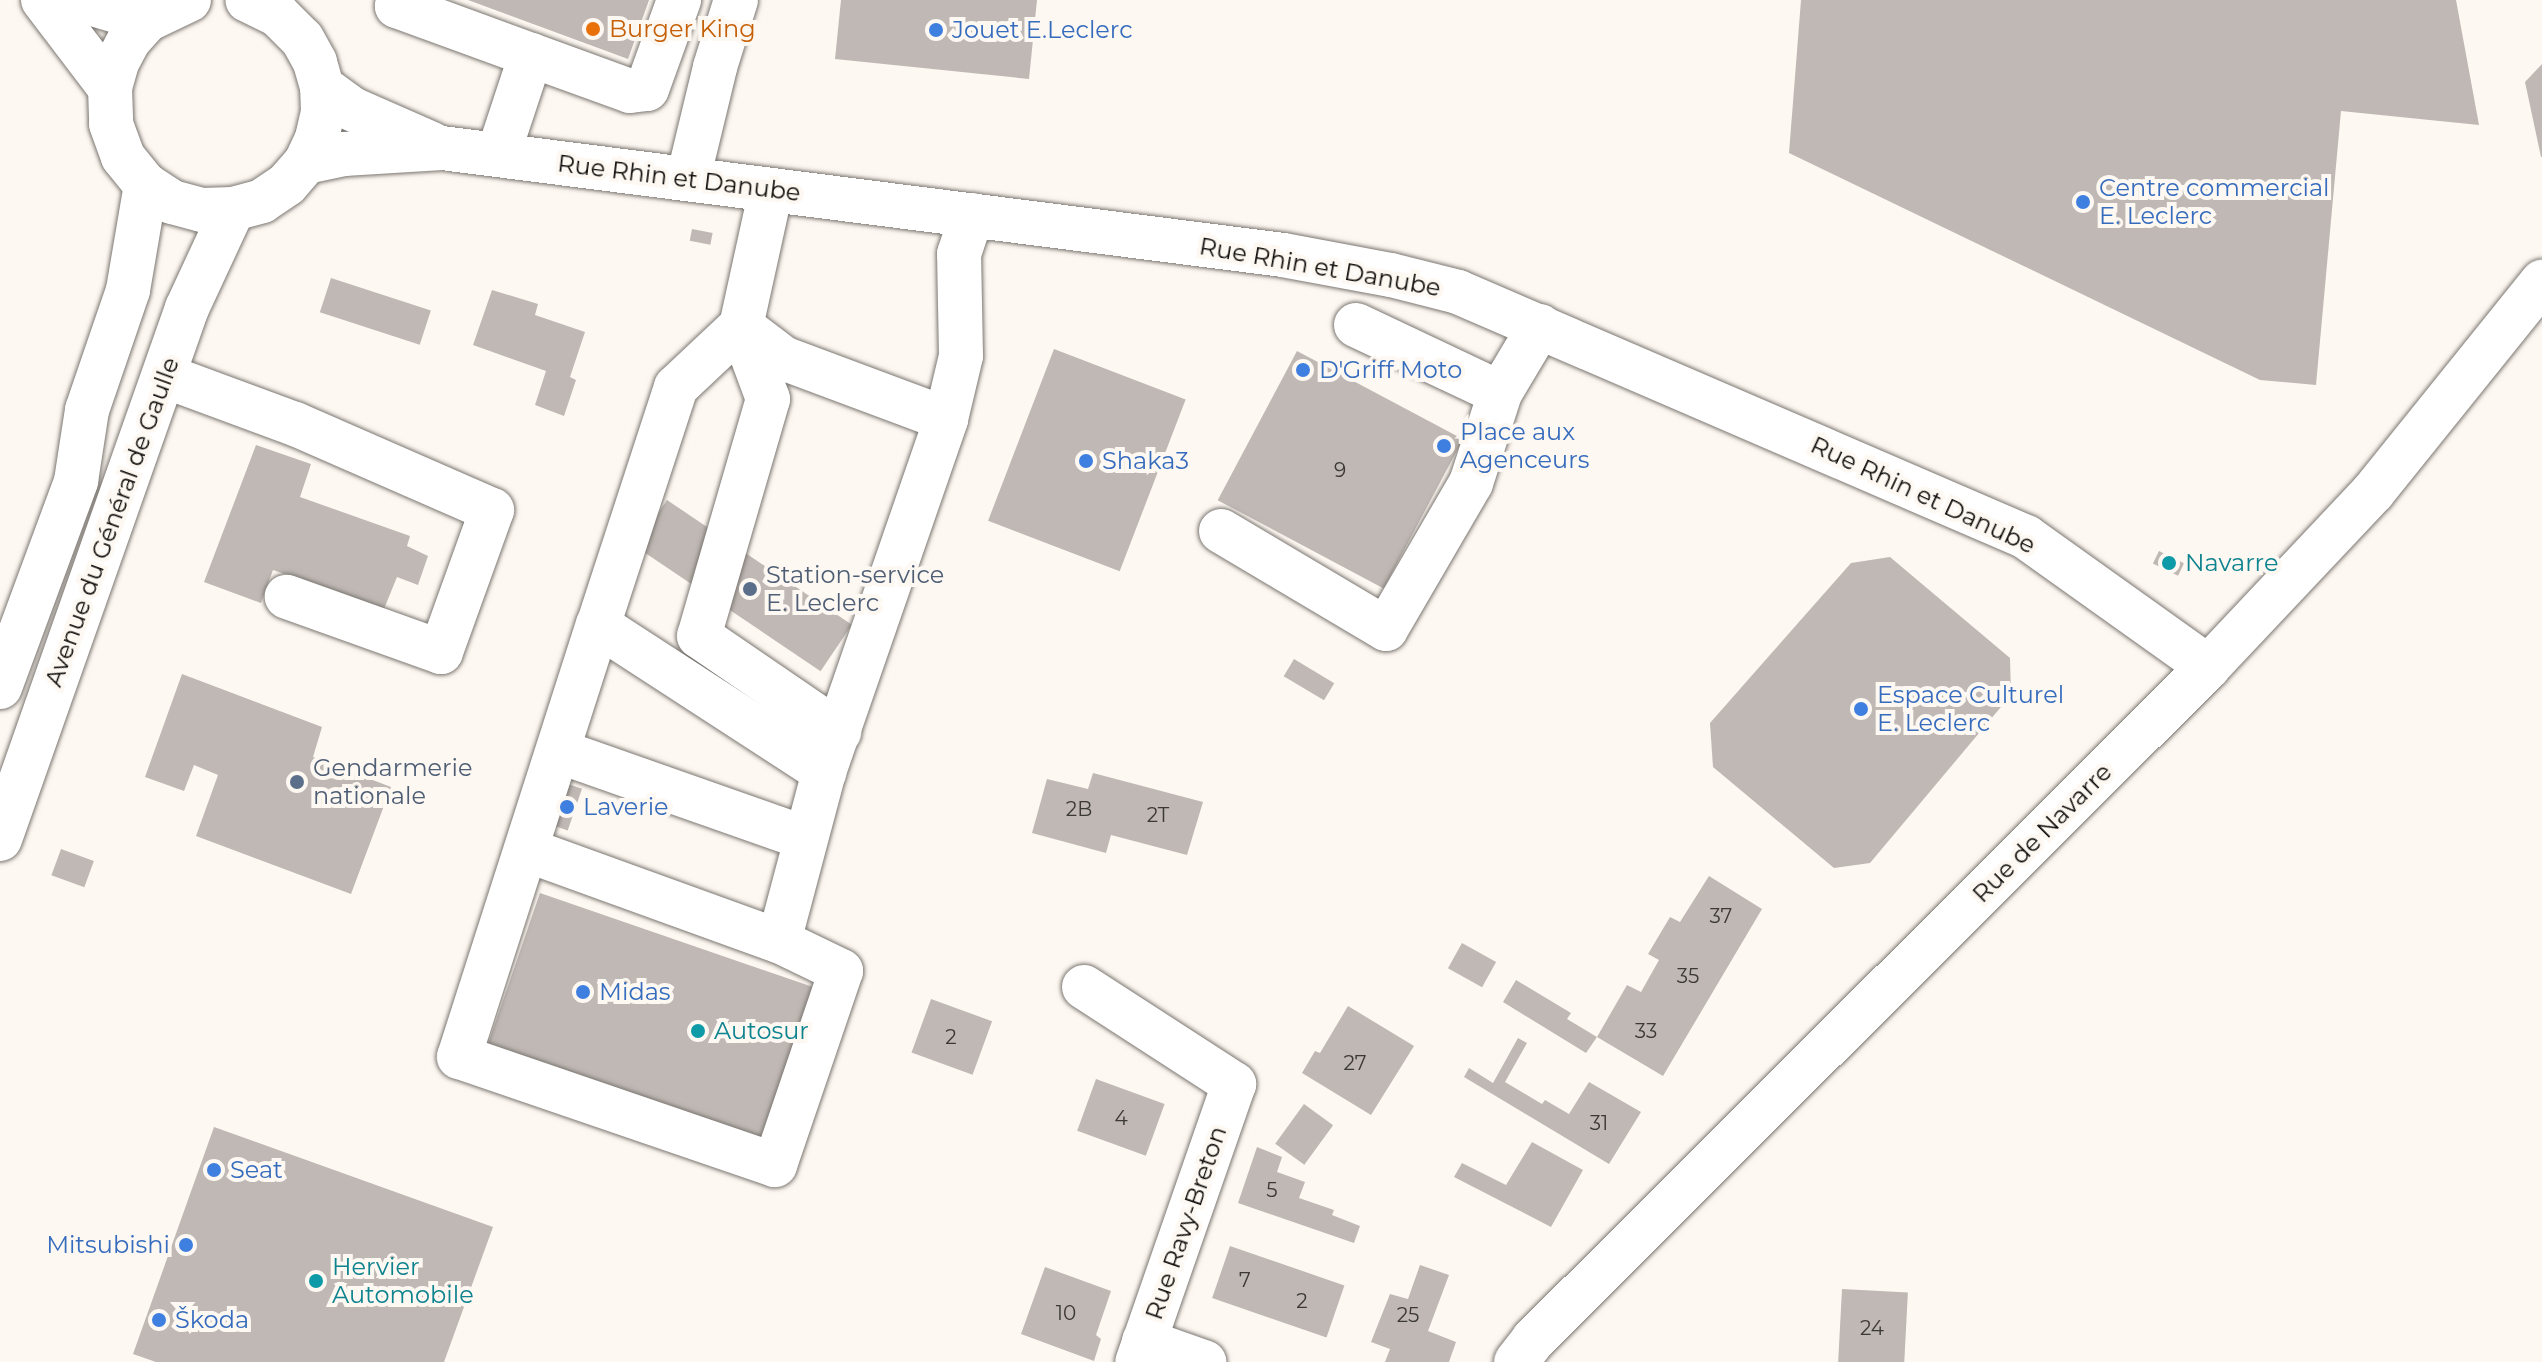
<!DOCTYPE html>
<html>
<head>
<meta charset="utf-8">
<style>
  body { margin:0 }
  #map { position:relative; width:2542px; height:1362px; overflow:hidden; background:#fef8f2; font-family:Montserrat,sans-serif }
  div>[style] { position:absolute }
  .building>* { inset:0; background:#bfb8b4; transform-origin:0 0 }
  .roads { filter:drop-shadow(0 0 2px #7b7671) drop-shadow(0 0 2px #7b7671) }
  .minor>* { height:44px; margin:-22px; padding:0 22px; transform-origin:22px; border-radius:22px; background:#fff }
  .major>* { height:44px; margin:-22px; padding:0 22px; transform-origin:22px; border-radius:22px; background:#fff }
  .dots>* { width:22px; height:22px; translate:-50% -50%; box-sizing:border-box; border:4px solid #fef8f2; border-radius:50% }
  span { translate:-50% -50%; white-space:nowrap; text-align:center; line-height:1.15; -webkit-text-stroke:8px #fef8f2; paint-order:stroke }
  .number-label { font-size:20px; color:#3b3835 }
  .number-label span { -webkit-text-stroke-width:0 }
  .food-label { font-size:24px; color:#c56008 }
  .left { translate:0 -50%; text-align:left }
  .shop-label { font-size:24px; color:#366cbe }
  .right { translate:-100% -50%; text-align:right }
  .street-label { font-size:24px; color:#0f0d0b }
  .culture-label { font-size:24px; color:#0d838f }
  .service-label { font-size:24px; color:#4e5e75 }
</style>
</head>
<body>
<div id="map">
  <div class="building">
    <i style="clip-path:polygon(468px 0,649px 0,628px 59px)"></i>
    <i style="clip-path:polygon(841px 0,1037px 0,1029px 79px,835px 59px)"></i>
    <i style="clip-path:polygon(1801px 0,2456px 0,2479px 125px,2341px 111px,2316px 385px,2260px 380px,1789px 153px)"></i>
    <i style="clip-path:polygon(2542px 64px,2542px 157px,2541px 157px,2525px 82px)"></i>
    <i style="left:692px;top:229px;width:21px;height:12px;rotate:11deg"></i>
    <i style="left:331px;top:278px;width:105px;height:36px;rotate:18deg"></i>
    <i style="clip-path:polygon(492px 290px,538px 304px,535px 315px,585px 332px,570px 377px,576px 380px,564px 416px,535px 405px,546px 371px,473px 345px)"></i>
    <i style="left:1054px;top:349px;width:141px;height:184px;rotate:21deg"></i>
    <i style="left:1297px;top:351px;width:188px;height:169px;rotate:28deg"></i>
    <i style="clip-path:polygon(256px 445px,311px 464px,300px 497px,410px 536px,407px 546px,428px 556px,418px 585px,397px 577px,384px 609px,273px 570px,261px 603px,204px 582px)"></i>
    <i style="left:667px;top:500px;width:223px;height:56px;rotate:34deg"></i>
    <i style="left:2159px;top:551px;width:28px;height:14px;rotate:26deg"></i>
    <i style="clip-path:polygon(1890px 557px,2010px 658px,2011px 695px,1870px 863px,1834px 868px,1713px 767px,1710px 723px,1851px 563px)"></i>
    <i style="left:1294px;top:659px;width:47px;height:20px;rotate:31deg"></i>
    <i style="clip-path:polygon(182px 674px,322px 727px,313px 757px,391px 787px,351px 894px,196px 836px,218px 775px,194px 765px,184px 791px,145px 777px)"></i>
    <i style="clip-path:polygon(1093px 773px,1203px 802px,1187px 855px,1111px 835px,1106px 853px,1032px 833px,1047px 779px,1088px 789px)"></i>
    <i style="left:565px;top:783px;width:18px;height:44px;rotate:19deg"></i>
    <i style="left:61px;top:849px;width:35px;height:28px;rotate:20deg"></i>
    <i style="clip-path:polygon(1709px 876px,1762px 909px,1663px 1076px,1597px 1037px,1627px 985px,1641px 992px,1659px 960px,1648px 954px,1670px 917px,1680px 922px)"></i>
    <i style="left:540px;top:893px;width:291px;height:159px;rotate:19deg"></i>
    <i style="left:1462px;top:943px;width:39px;height:29px;rotate:29deg"></i>
    <i style="clip-path:polygon(1516px 980px,1571px 1013px,1567px 1019px,1597px 1037px,1586px 1053px,1503px 1002px)"></i>
    <i style="left:931px;top:999px;width:65px;height:57px;rotate:20deg"></i>
    <i style="clip-path:polygon(1348px 1006px,1414px 1046px,1371px 1115px,1302px 1073px,1315px 1051px,1320px 1053px)"></i>
    <i style="clip-path:polygon(1518px 1038px,1527px 1043px,1505px 1082px,1542px 1104px,1545px 1100px,1569px 1114px,1589px 1082px,1641px 1112px,1609px 1164px,1464px 1077px,1469px 1068px,1493px 1083px)"></i>
    <i style="left:1096px;top:1079px;width:73px;height:55px;rotate:20deg"></i>
    <i style="left:1304px;top:1104px;width:36px;height:49px;rotate:36deg"></i>
    <i style="clip-path:polygon(214px 1127px,493px 1227px,444px 1362px,156px 1362px,133px 1354px)"></i>
    <i style="clip-path:polygon(1532px 1142px,1583px 1170px,1551px 1227px,1454px 1177px,1462px 1163px,1506px 1185px)"></i>
    <i style="clip-path:polygon(1257px 1147px,1282px 1157px,1277px 1172px,1305px 1182px,1299px 1198px,1334px 1210px,1332px 1215px,1360px 1226px,1354px 1243px,1238px 1203px)"></i>
    <i style="left:1230px;top:1246px;width:121px;height:55px;rotate:19deg"></i>
    <i style="clip-path:polygon(1420px 1265px,1449px 1275px,1428px 1331px,1456px 1342px,1449px 1362px,1385px 1362px,1390px 1349px,1371px 1342px,1390px 1294px,1408px 1299px)"></i>
    <i style="clip-path:polygon(1045px 1267px,1111px 1291px,1096px 1335px,1101px 1339px,1094px 1361px,1021px 1334px)"></i>
    <i style="left:1842px;top:1289px;width:66px;height:73px;rotate:3deg"></i>
  </div>
  <div class="roads">
    <div class="minor">
      <i style="left:43px;top:0;width:111px;rotate:52.7deg"></i>
      <i style="left:79px;top:0;width:71px;rotate:16.4deg"></i>
      <i style="left:400px;top:0;width:7px;rotate:117deg"></i>
      <i style="left:397px;top:6px;width:143px;rotate:20.1deg"></i>
      <i style="left:531px;top:55px;width:105px;rotate:108.3deg"></i>
      <i style="left:531px;top:55px;width:105px;rotate:20deg"></i>
      <i style="left:630px;top:91px;width:17px;rotate:-7deg"></i>
      <i style="left:647px;top:89px;width:95px;rotate:-70.2deg"></i>
      <i style="left:322px;top:87px;width:37px;rotate:36deg"></i>
      <i style="left:352px;top:109px;width:87px;rotate:23.6deg"></i>
      <i style="left:306px;top:162px;width:39px;rotate:-12deg"></i>
      <i style="left:344px;top:154px;width:98px;rotate:-3.5deg"></i>
      <i style="left:442px;top:148px;width:848px;rotate:7.25deg"></i>
      <i style="left:1283px;top:255px;width:110px;rotate:10.5deg"></i>
      <i style="left:1391px;top:275px;width:69px;rotate:14.2deg"></i>
      <i style="left:1458px;top:292px;width:619px;rotate:23.33deg"></i>
      <i style="left:2026px;top:537px;width:224px;rotate:35.5deg"></i>
      <i style="left:688px;top:179px;width:115px;rotate:-76.4deg"></i>
      <i style="left:715px;top:67px;width:70px;rotate:-72.6deg"></i>
      <i style="left:771px;top:190px;width:139px;rotate:102.4deg"></i>
      <i style="left:741px;top:326px;width:89px;rotate:136.8deg"></i>
      <i style="left:676px;top:387px;width:250px;rotate:108.1deg"></i>
      <i style="left:598px;top:625px;width:270px;rotate:33deg"></i>
      <i style="left:824px;top:772px;width:373px;rotate:-70.9deg"></i>
      <i style="left:946px;top:419px;width:65px;rotate:-76.6deg"></i>
      <i style="left:961px;top:356px;width:102px;rotate:-91.1deg"></i>
      <i style="left:959px;top:254px;width:41px;rotate:-71.6deg"></i>
      <i style="left:1356px;top:325px;width:159px;rotate:25.3deg"></i>
      <i style="left:1500px;top:393px;width:78px;rotate:-59.2deg"></i>
      <i style="left:741px;top:326px;width:78px;rotate:69.7deg"></i>
      <i style="left:768px;top:399px;width:247px;rotate:106.2deg"></i>
      <i style="left:699px;top:636px;width:170px;rotate:34.4deg"></i>
      <i style="left:741px;top:326px;width:53px;rotate:37.3deg"></i>
      <i style="left:783px;top:358px;width:174px;rotate:20.5deg"></i>
      <i style="left:165px;top:376px;width:139px;rotate:20.3deg"></i>
      <i style="left:295px;top:424px;width:215px;rotate:23.6deg"></i>
      <i style="left:492px;top:510px;width:151px;rotate:109.8deg"></i>
      <i style="left:441px;top:652px;width:164px;rotate:-160.3deg"></i>
      <i style="left:1221px;top:531px;width:192px;rotate:30.7deg"></i>
      <i style="left:1386px;top:629px;width:169px;rotate:-59.8deg"></i>
      <i style="left:1471px;top:483px;width:95px;rotate:-72.1deg"></i>
      <i style="left:558px;top:751px;width:262px;rotate:19.4deg"></i>
      <i style="left:527px;top:850px;width:268px;rotate:19.9deg"></i>
      <i style="left:779px;top:941px;width:69px;rotate:25.8deg"></i>
      <i style="left:841px;top:971px;width:205px;rotate:108.8deg"></i>
      <i style="left:775px;top:1165px;width:334px;rotate:-161.1deg"></i>
      <i style="left:459px;top:1057px;width:454px;rotate:-72.2deg"></i>
      <i style="left:779px;top:941px;width:175px;rotate:-75.1deg"></i>
      <i style="left:1084px;top:987px;width:179px;rotate:32.9deg"></i>
      <i style="left:1234px;top:1084px;width:294px;rotate:109.2deg"></i>
      <i style="left:1144px;top:1341px;width:64px;rotate:19.3deg"></i>
      <i style="left:1516px;top:1362px;width:28px;rotate:-52deg"></i>
      <i style="left:1533px;top:1340px;width:953px;rotate:-44.91deg"></i>
      <i style="left:2208px;top:667px;width:241px;rotate:-46.7deg"></i>
      <i style="left:2373px;top:492px;width:270px;rotate:-51.2deg"></i>
    </div>
    <div class="major">
      <i style="left:189px;top:0;width:47px;rotate:154.5deg"></i>
      <i style="left:147px;top:20px;width:27px;rotate:132deg"></i>
      <i style="left:129px;top:40px;width:26px;rotate:118deg"></i>
      <i style="left:117px;top:63px;width:26px;rotate:106deg"></i>
      <i style="left:110px;top:88px;width:36px;rotate:88deg"></i>
      <i style="left:111px;top:124px;width:35px;rotate:70deg"></i>
      <i style="left:123px;top:157px;width:36px;rotate:51deg"></i>
      <i style="left:146px;top:185px;width:31px;rotate:33deg"></i>
      <i style="left:172px;top:202px;width:31px;rotate:15deg"></i>
      <i style="left:202px;top:210px;width:31px;rotate:-2deg"></i>
      <i style="left:233px;top:209px;width:30px;rotate:-15deg"></i>
      <i style="left:262px;top:201px;width:30px;rotate:-34deg"></i>
      <i style="left:287px;top:184px;width:29px;rotate:-49deg"></i>
      <i style="left:306px;top:162px;width:26px;rotate:-65deg"></i>
      <i style="left:317px;top:138px;width:26px;rotate:-77deg"></i>
      <i style="left:323px;top:113px;width:26px;rotate:-92deg"></i>
      <i style="left:322px;top:87px;width:26px;rotate:-106deg"></i>
      <i style="left:315px;top:62px;width:26px;rotate:-119deg"></i>
      <i style="left:302px;top:39px;width:34px;rotate:-135deg"></i>
      <i style="left:278px;top:15px;width:34px;rotate:-154deg"></i>
      <i style="left:0;top:687px;width:220px;rotate:-69.7deg"></i>
      <i style="left:76px;top:481px;width:72px;rotate:-81.2deg"></i>
      <i style="left:87px;top:410px;width:127px;rotate:-71.1deg"></i>
      <i style="left:128px;top:290px;width:107px;rotate:-80.3deg"></i>
      <i style="left:0;top:839px;width:563px;rotate:-70.6deg"></i>
      <i style="left:187px;top:308px;width:109px;rotate:-65.1deg"></i>
    </div>
  </div>
  <div class="dots">
    <i style="left:593px;top:29px;background:#e8710a"></i>
    <i style="left:936px;top:30px;background:#3f7fe0"></i>
    <i style="left:2083px;top:202px;background:#3f7fe0"></i>
    <i style="left:1303px;top:370px;background:#3f7fe0"></i>
    <i style="left:1444px;top:446px;background:#3f7fe0"></i>
    <i style="left:1086px;top:461px;background:#3f7fe0"></i>
    <i style="left:2169px;top:563px;background:#0f9aa8"></i>
    <i style="left:750px;top:589px;background:#5c6f8a"></i>
    <i style="left:1861px;top:709px;background:#3f7fe0"></i>
    <i style="left:297px;top:782px;background:#5c6f8a"></i>
    <i style="left:567px;top:807px;background:#3f7fe0"></i>
    <i style="left:583px;top:992px;background:#3f7fe0"></i>
    <i style="left:698px;top:1031px;background:#0f9aa8"></i>
    <i style="left:214px;top:1170px;background:#3f7fe0"></i>
    <i style="left:186px;top:1245px;background:#3f7fe0"></i>
    <i style="left:316px;top:1281px;background:#0f9aa8"></i>
    <i style="left:159px;top:1320px;background:#3f7fe0"></i>
  </div>
  <div class="number-label">
    <span style="left:1340px;top:470px">9</span>
    <span style="left:1079px;top:809px">2B</span>
    <span style="left:1158px;top:815px">2T</span>
    <span style="left:1721px;top:916px">37</span>
    <span style="left:1688px;top:976px">35</span>
    <span style="left:1646px;top:1031px">33</span>
    <span style="left:951px;top:1037px">2</span>
    <span style="left:1355px;top:1063px">27</span>
    <span style="left:1121px;top:1118px">4</span>
    <span style="left:1599px;top:1123px">31</span>
    <span style="left:1272px;top:1190px">5</span>
    <span style="left:1245px;top:1280px">7</span>
    <span style="left:1302px;top:1301px">2</span>
    <span style="left:1066px;top:1313px">10</span>
    <span style="left:1408px;top:1315px">25</span>
    <span style="left:1872px;top:1328px">24</span>
  </div>
  <div class="food-label">
    <span class="left" style="left:609px;top:29px">Burger King</span>
  </div>
  <div class="shop-label">
    <span class="left" style="left:952px;top:30px">Jouet E.Leclerc</span>
    <span class="left" style="left:2099px;top:202px">Centre commercial<br>E. Leclerc</span>
    <span class="left" style="left:1319px;top:370px">D'Griff Moto</span>
    <span class="left" style="left:1460px;top:446px">Place aux<br>Agenceurs</span>
    <span class="left" style="left:1102px;top:461px">Shaka3</span>
    <span class="left" style="left:1877px;top:709px">Espace Culturel<br>E. Leclerc</span>
    <span class="left" style="left:583px;top:807px">Laverie</span>
    <span class="left" style="left:599px;top:992px">Midas</span>
    <span class="left" style="left:230px;top:1170px">Seat</span>
    <span class="right" style="left:170px;top:1245px">Mitsubishi</span>
    <span class="left" style="left:175px;top:1320px">Škoda</span>
  </div>
  <div class="street-label">
    <span style="left:679px;top:178px;rotate:7deg">Rue Rhin et Danube</span>
    <span style="left:1320px;top:267px;rotate:10deg">Rue Rhin et Danube</span>
    <span style="left:1923px;top:495px;rotate:25deg">Rue Rhin et Danube</span>
    <span style="left:112px;top:522px;rotate:-70deg">Avenue du Général de Gaulle</span>
    <span style="left:2042px;top:833px;rotate:-45deg">Rue de Navarre</span>
    <span style="left:1186px;top:1223px;rotate:-71deg">Rue Ravy-Breton</span>
  </div>
  <div class="culture-label">
    <span class="left" style="left:2185px;top:563px">Navarre</span>
    <span class="left" style="left:714px;top:1031px">Autosur</span>
    <span class="left" style="left:332px;top:1281px">Hervier<br>Automobile</span>
  </div>
  <div class="service-label">
    <span class="left" style="left:766px;top:589px">Station-service<br>E. Leclerc</span>
    <span class="left" style="left:313px;top:782px">Gendarmerie<br>nationale</span>
  </div>
</div>
</body>
</html>
